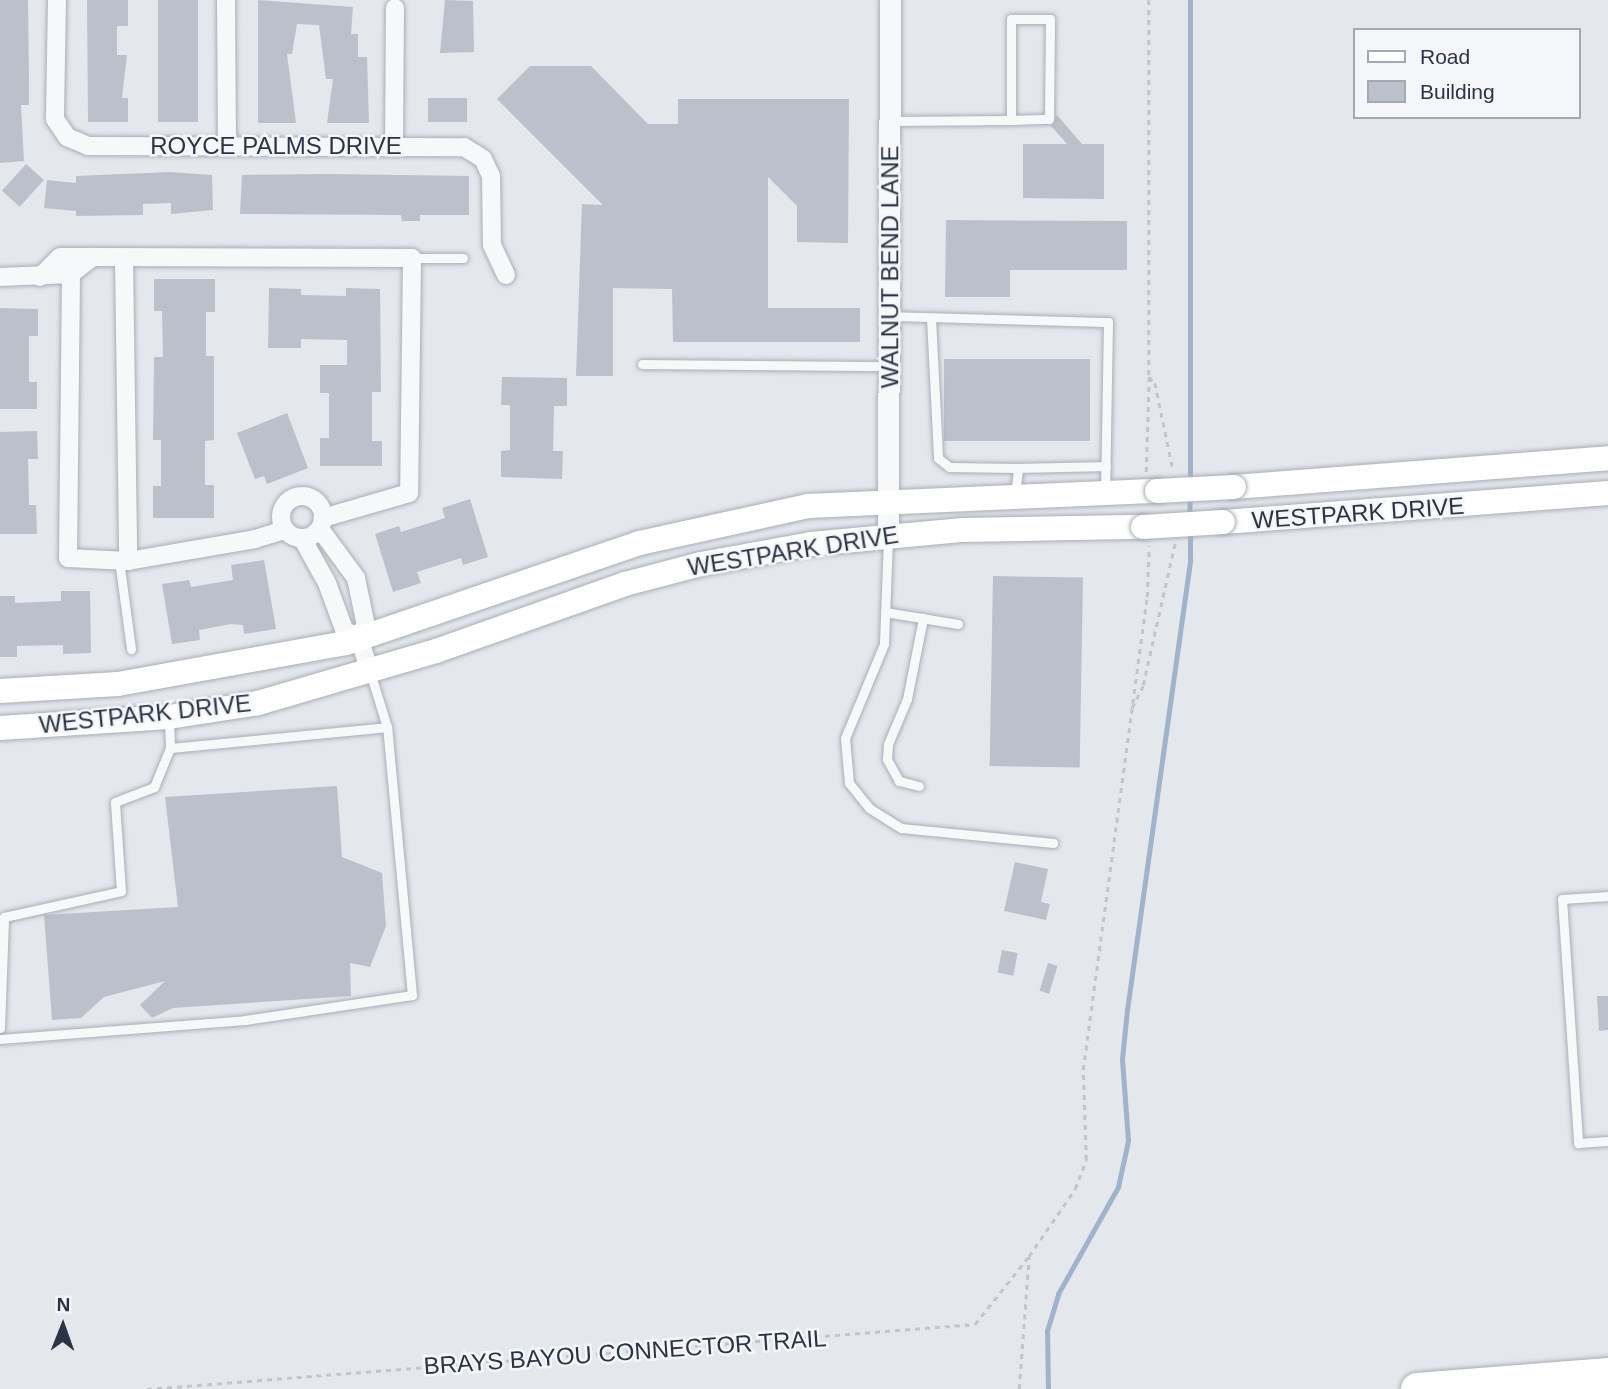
<!DOCTYPE html>
<html>
<head>
<meta charset="utf-8">
<style>
  body { margin:0 }
  #map { position:relative; width:1608px; height:1389px; overflow:hidden; background:#e4e7ec; font-family:Arial,sans-serif }
  div>[style] { position:absolute }
  .stream>* { height:4.5px; margin:-2.25px; padding:0 2.25px; transform-origin:2.25px; border-radius:2.25px; background:#9fb4cc }
  .building>* { inset:0; background:#bbc0ca; transform-origin:0 0 }
  .path>* { height:2.5px; margin-top:-1.25px; transform-origin:0; background:repeating-linear-gradient(90deg,#c2c5cb 0 5px,transparent 0 10px) }
  .roads { filter:drop-shadow(0 0 2px #a9aeb7) drop-shadow(0 0 2px #a9aeb7) }
  .service>* { height:9px; margin:-4.5px; padding:0 4.5px; transform-origin:4.5px; border-radius:4.5px; background:#f7f8fa }
  .minor>* { height:18px; margin:-9px; padding:0 9px; transform-origin:9px; border-radius:9px; background:#f7f8fa }
  .minor>.ring { margin:-9px; padding:0; box-sizing:content-box; background:none; border:18px solid #f7f8fa; border-radius:50% }
  .tertiary>* { height:21px; margin:-10.5px; padding:0 10.5px; transform-origin:10.5px; border-radius:10.5px; background:#f7f8fa }
  .secondary>* { height:24px; margin:-12px; padding:0 12px; transform-origin:12px; border-radius:12px; background:#fff }
  .motorway>* { height:32px; margin:-16px; padding:0 16px; transform-origin:16px; border-radius:16px; background:#fff }
  .bridges { filter:drop-shadow(0 0 2px #a9aeb7) drop-shadow(0 0 2px #a9aeb7) }
  .secondary-bridge>* { height:24px; margin:-12px; padding:0 12px; transform-origin:12px; border-radius:12px; background:#fff }
  span { translate:-50% -50%; white-space:nowrap; text-align:center; line-height:1.15; -webkit-text-stroke:5px #f4f6f9; paint-order:stroke }
  .street-label { font-size:24px; color:#2b3445 }
  .legend { position:absolute; left:1353px; top:28px; width:228px; height:91px; box-sizing:border-box; background:#f4f6f9; border:2px solid #a4a8b1; margin:0; padding:9px 12px; list-style:none; font-size:21px; color:#2b3445 }
  .legend li { display:flex; align-items:center; gap:14px; height:35px }
  .legend b { width:35px; border:2px solid #a4a8b1 }
  .north { position:absolute; left:28px; top:1291px; width:70px; height:70px; -webkit-text-stroke:5px #f4f6f9; paint-order:stroke; rotate:1deg; font-size:19px; font-weight:700; line-height:28px; text-align:center; color:#2b3445 }
  .north::after { content:''; display:block; margin:auto; width:24px; height:32px; background:#2b3445; clip-path:polygon(50% 0,100% 100%,50% 72%,0 100%) }
</style>
</head>
<body>
<div id="map">
  <div class="stream">
    <i style="left:1190px;top:482px;width:482px;rotate:-90deg"></i>
    <i style="left:1190px;top:498px;width:19px;rotate:90deg"></i>
    <i style="left:1048px;top:1389px;width:58px;rotate:-91deg"></i>
    <i style="left:1047px;top:1331px;width:39px;rotate:-73deg"></i>
    <i style="left:1058px;top:1294px;width:123px;rotate:-60.7deg"></i>
    <i style="left:1118px;top:1187px;width:47px;rotate:-77.7deg"></i>
    <i style="left:1128px;top:1141px;width:82px;rotate:-94.2deg"></i>
    <i style="left:1122px;top:1059px;width:49px;rotate:-84.2deg"></i>
    <i style="left:1127px;top:1010px;width:454px;rotate:-82deg"></i>
    <i style="left:1190px;top:560px;width:27px;rotate:-90deg"></i>
  </div>
  <div class="building">
    <i style="clip-path:polygon(0 0,28px 0,29px 82px,29px 105px,21px 105px,24px 161px,0 163px)"></i>
    <i style="clip-path:polygon(87px 0,128px 0,128px 26px,117px 26px,117px 55px,127px 55px,122px 98px,128px 98px,128px 122px,88px 122px)"></i>
    <i style="left:158px;top:0;width:40px;height:122px"></i>
    <i style="clip-path:polygon(258px 0,353px 7px,351px 34px,358px 34px,358px 57px,367px 57px,369px 123px,327px 123px,333px 79px,326px 79px,319px 25px,297px 24px,292px 54px,287px 54px,296px 123px,258px 123px)"></i>
    <i style="clip-path:polygon(445px 0,473px 1px,474px 52px,440px 53px)"></i>
    <i style="clip-path:polygon(530px 66px,591px 66px,648px 124px,678px 124px,678px 99px,849px 99px,848px 243px,797px 242px,797px 206px,768px 177px,768px 308px,860px 308px,860px 342px,673px 342px,672px 289px,613px 288px,613px 376px,576px 376px,582px 204px,603px 205px,497px 99px)"></i>
    <i style="left:467px;top:98px;width:24px;height:39px;rotate:90deg"></i>
    <i style="clip-path:polygon(1057px 115px,1082px 144px,1104px 144px,1104px 199px,1023px 198px,1023px 144px,1067px 144px,1051px 126px)"></i>
    <i style="left:26px;top:164px;width:24px;height:36px;rotate:42deg"></i>
    <i style="clip-path:polygon(170px 172px,212px 175px,213px 210px,171px 214px,171px 203px,143px 204px,143px 215px,76px 216px,76px 211px,44px 208px,47px 180px,76px 183px,76px 176px)"></i>
    <i style="clip-path:polygon(329px 174px,469px 176px,469px 215px,420px 215px,420px 221px,402px 221px,401px 215px,240px 214px,242px 175px)"></i>
    <i style="clip-path:polygon(946px 220px,1127px 221px,1127px 270px,1010px 270px,1010px 297px,945px 297px)"></i>
    <i style="clip-path:polygon(154px 279px,215px 279px,215px 312px,206px 312px,206px 356px,214px 356px,214px 440px,205px 441px,205px 485px,214px 485px,214px 518px,153px 518px,153px 486px,161px 486px,161px 440px,153px 440px,154px 357px,163px 357px,162px 311px,154px 311px)"></i>
    <i style="clip-path:polygon(269px 288px,301px 289px,301px 295px,346px 296px,346px 288px,380px 289px,381px 392px,372px 392px,372px 441px,382px 441px,382px 466px,320px 466px,320px 438px,329px 438px,329px 393px,320px 393px,320px 365px,347px 365px,347px 340px,301px 339px,301px 348px,268px 348px)"></i>
    <i style="clip-path:polygon(0 308px,38px 309px,38px 336px,29px 336px,29px 382px,37px 382px,37px 409px,0 409px)"></i>
    <i style="left:944px;top:359px;width:146px;height:82px"></i>
    <i style="clip-path:polygon(502px 377px,567px 378px,567px 406px,554px 406px,553px 451px,563px 451px,562px 479px,501px 477px,501px 451px,510px 450px,510px 405px,501px 405px)"></i>
    <i style="clip-path:polygon(287px 413px,308px 468px,267px 484px,264px 476px,255px 479px,237px 433px)"></i>
    <i style="clip-path:polygon(37px 431px,38px 459px,28px 459px,29px 505px,36px 505px,37px 534px,0 534px,0 432px)"></i>
    <i style="clip-path:polygon(470px 499px,488px 557px,463px 565px,461px 558px,417px 572px,421px 583px,393px 592px,375px 534px,399px 526px,401px 532px,445px 518px,442px 508px)"></i>
    <i style="clip-path:polygon(264px 560px,276px 629px,244px 634px,243px 625px,231px 624px,199px 630px,200px 640px,172px 644px,162px 584px,189px 580px,191px 587px,233px 580px,231px 565px)"></i>
    <i style="left:993px;top:576px;width:90px;height:190px;rotate:1deg"></i>
    <i style="clip-path:polygon(61px 591px,90px 591px,91px 653px,63px 654px,63px 645px,17px 646px,17px 657px,0 657px,0 596px,15px 596px,15px 603px,61px 601px)"></i>
    <i style="clip-path:polygon(337px 786px,342px 857px,382px 873px,386px 926px,370px 967px,350px 963px,351px 996px,173px 1008px,152px 1018px,140px 1005px,165px 981px,104px 997px,81px 1018px,52px 1020px,44px 915px,178px 907px,165px 797px)"></i>
    <i style="clip-path:polygon(1015px 862px,1048px 869px,1041px 902px,1050px 904px,1046px 920px,1004px 911px)"></i>
    <i style="left:1002px;top:950px;width:16px;height:23px;rotate:11deg"></i>
    <i style="left:1048px;top:963px;width:10px;height:29px;rotate:17deg"></i>
    <i style="clip-path:polygon(1597px 996px,1608px 996px,1608px 1030px,1599px 1031px)"></i>
  </div>
  <div class="path">
    <i style="left:1149px;top:0;width:377px;rotate:90deg"></i>
    <i style="left:1149px;top:377px;width:8px;rotate:45deg"></i>
    <i style="left:1155px;top:383px;width:88px;rotate:78.2deg"></i>
    <i style="left:1146px;top:472px;width:95px;rotate:-88.2deg"></i>
    <i style="left:1132px;top:708px;width:25px;rotate:-64deg"></i>
    <i style="left:1143px;top:685px;width:146px;rotate:-77.3deg"></i>
    <i style="left:147px;top:1389px;width:831px;rotate:-4.49deg"></i>
    <i style="left:975px;top:1324px;width:87px;rotate:-51.5deg"></i>
    <i style="left:1019px;top:1389px;width:133px;rotate:-85.7deg"></i>
    <i style="left:1029px;top:1256px;width:81px;rotate:-55.5deg"></i>
    <i style="left:1075px;top:1189px;width:31px;rotate:-69deg"></i>
    <i style="left:1086px;top:1160px;width:90px;rotate:-91.9deg"></i>
    <i style="left:1083px;top:1070px;width:477px;rotate:-82.3deg"></i>
    <i style="left:1147px;top:597px;width:51px;rotate:-87.8deg"></i>
  </div>
  <div class="roads">
    <div class="service">
      <i style="left:890px;top:121px;width:121px;rotate:-0.5deg"></i>
      <i style="left:1011px;top:120px;width:38px;rotate:-2deg"></i>
      <i style="left:1049px;top:119px;width:100px;rotate:-89.4deg"></i>
      <i style="left:1050px;top:19px;width:39px;rotate:180deg"></i>
      <i style="left:1011px;top:19px;width:101px;rotate:90deg"></i>
      <i style="left:412px;top:258px;width:51px"></i>
      <i style="left:890px;top:316px;width:218px;rotate:1.6deg"></i>
      <i style="left:1108px;top:322px;width:169px;rotate:91deg"></i>
      <i style="left:931px;top:318px;width:140px;rotate:87.1deg"></i>
      <i style="left:938px;top:458px;width:14px;rotate:39deg"></i>
      <i style="left:949px;top:467px;width:69px;rotate:0.8deg"></i>
      <i style="left:642px;top:364px;width:247px;rotate:0.5deg"></i>
      <i style="left:1015px;top:494px;width:26px;rotate:-83deg"></i>
      <i style="left:1018px;top:468px;width:88px;rotate:-1.3deg"></i>
      <i style="left:888px;top:539px;width:105px;rotate:92.2deg"></i>
      <i style="left:884px;top:644px;width:102px;rotate:112.5deg"></i>
      <i style="left:845px;top:738px;width:45px;rotate:84.9deg"></i>
      <i style="left:849px;top:783px;width:32px;rotate:51deg"></i>
      <i style="left:869px;top:808px;width:38px;rotate:32deg"></i>
      <i style="left:901px;top:828px;width:153px;rotate:5.6deg"></i>
      <i style="left:119px;top:560px;width:90px;rotate:82.3deg"></i>
      <i style="left:885px;top:612px;width:74px;rotate:9.3deg"></i>
      <i style="left:169px;top:718px;width:30px;rotate:88deg"></i>
      <i style="left:170px;top:748px;width:218px;rotate:-5.5deg"></i>
      <i style="left:387px;top:727px;width:58px;rotate:-107.2deg"></i>
      <i style="left:919px;top:786px;width:21px;rotate:-166deg"></i>
      <i style="left:899px;top:781px;width:25px;rotate:-119deg"></i>
      <i style="left:887px;top:759px;width:15px;rotate:-86deg"></i>
      <i style="left:888px;top:744px;width:49px;rotate:-67.1deg"></i>
      <i style="left:907px;top:699px;width:83px;rotate:-78.8deg"></i>
      <i style="left:1608px;top:896px;width:46px;rotate:176.3deg"></i>
      <i style="left:1562px;top:899px;width:245px;rotate:86.2deg"></i>
      <i style="left:1578px;top:1143px;width:30px;rotate:-4deg"></i>
      <i style="left:0;top:1028px;width:111px;rotate:-87.9deg"></i>
      <i style="left:4px;top:917px;width:120px;rotate:-12.5deg"></i>
      <i style="left:121px;top:891px;width:89px;rotate:-93.9deg"></i>
      <i style="left:115px;top:802px;width:42px;rotate:-21deg"></i>
      <i style="left:154px;top:787px;width:42px;rotate:-67.7deg"></i>
      <i style="left:0;top:1039px;width:246px;rotate:-4.4deg"></i>
      <i style="left:245px;top:1020px;width:169px;rotate:-8.5deg"></i>
      <i style="left:412px;top:995px;width:269px;rotate:-95.3deg"></i>
    </div>
    <div class="minor">
      <i style="left:57px;top:0;width:119px;rotate:91deg"></i>
      <i style="left:55px;top:119px;width:22px;rotate:56deg"></i>
      <i style="left:67px;top:137px;width:23px;rotate:23deg"></i>
      <i style="left:88px;top:146px;width:376px;rotate:0.2deg"></i>
      <i style="left:464px;top:147px;width:22px;rotate:32deg"></i>
      <i style="left:483px;top:159px;width:19px;rotate:65deg"></i>
      <i style="left:491px;top:176px;width:69px;rotate:89.2deg"></i>
      <i style="left:492px;top:245px;width:33px;rotate:65deg"></i>
      <i style="left:226px;top:0;width:146px;rotate:89.6deg"></i>
      <i style="left:394px;top:147px;width:139px;rotate:-89.6deg"></i>
      <i style="left:124px;top:257px;width:304px;rotate:89.2deg"></i>
      <i style="left:71px;top:274px;width:284px;rotate:90.6deg"></i>
      <i style="left:68px;top:558px;width:60px;rotate:2.9deg"></i>
      <i style="left:128px;top:561px;width:129px;rotate:-9.8deg"></i>
      <i style="left:255px;top:539px;width:31px;rotate:-17deg"></i>
      <i style="left:0;top:277px;width:71px;rotate:-2.4deg"></i>
      <i style="left:71px;top:274px;width:28px;rotate:-38deg"></i>
      <i style="left:93px;top:257px;width:319px;rotate:0.2deg"></i>
      <i style="left:412px;top:258px;width:235px;rotate:90.7deg"></i>
      <i style="left:409px;top:493px;width:90px;rotate:163.8deg"></i>
      <i style="left:40px;top:277px;width:28px;rotate:-45deg"></i>
      <i style="left:60px;top:257px;width:33px"></i>
      <i class="ring" style="left:281px;top:496px;width:24px;height:24px"></i>
      <i style="left:320px;top:529px;width:61px;rotate:53.7deg"></i>
      <i style="left:356px;top:578px;width:49px;rotate:78.2deg"></i>
      <i style="left:366px;top:626px;width:12px;rotate:132deg"></i>
      <i style="left:302px;top:538px;width:51px;rotate:60.9deg"></i>
      <i style="left:327px;top:583px;width:52px;rotate:69.8deg"></i>
      <i style="left:345px;top:632px;width:13px;rotate:13deg"></i>
      <i style="left:358px;top:635px;width:39px;rotate:72deg"></i>
    </div>
    <div class="tertiary">
      <i style="left:888px;top:534px;width:534px;rotate:-89.79deg"></i>
    </div>
    <div class="secondary">
      <i style="left:1234px;top:487px;width:375px;rotate:-4.4deg"></i>
      <i style="left:1223px;top:522px;width:386px;rotate:-4.3deg"></i>
      <i style="left:0;top:691px;width:118px;rotate:-3.4deg"></i>
      <i style="left:118px;top:684px;width:232px;rotate:-10.2deg"></i>
      <i style="left:346px;top:643px;width:311px;rotate:-18.8deg"></i>
      <i style="left:640px;top:543px;width:172px;rotate:-12.4deg"></i>
      <i style="left:808px;top:506px;width:349px;rotate:-2.5deg"></i>
      <i style="left:0;top:728px;width:169px;rotate:-3.7deg"></i>
      <i style="left:169px;top:717px;width:90px;rotate:-8.9deg"></i>
      <i style="left:258px;top:703px;width:185px;rotate:-16.3deg"></i>
      <i style="left:436px;top:651px;width:201px;rotate:-19.5deg"></i>
      <i style="left:625px;top:584px;width:79px;rotate:-14.7deg"></i>
      <i style="left:701px;top:564px;width:112px;rotate:-10.3deg"></i>
      <i style="left:811px;top:544px;width:153px;rotate:-5.3deg"></i>
      <i style="left:963px;top:530px;width:180px;rotate:-1deg"></i>
    </div>
    <div class="motorway">
      <i style="left:1417px;top:1389px;width:192px;rotate:-4.5deg"></i>
    </div>
  </div>
  <div class="bridges">
    <div class="secondary-bridge">
      <i style="left:1157px;top:491px;width:77px;rotate:-3deg"></i>
      <i style="left:1143px;top:527px;width:80px;rotate:-3.6deg"></i>
    </div>
  </div>
  <div class="street-label">
    <span style="left:276px;top:146px">ROYCE PALMS DRIVE</span>
    <span style="left:890px;top:267px;rotate:-90deg">WALNUT BEND LANE</span>
    <span style="left:1358px;top:513px;rotate:-4deg">WESTPARK DRIVE</span>
    <span style="left:793px;top:551px;rotate:-9deg">WESTPARK DRIVE</span>
    <span style="left:145px;top:714px;rotate:-6deg">WESTPARK DRIVE</span>
    <span style="left:625px;top:1352px;rotate:-4deg">BRAYS BAYOU CONNECTOR TRAIL</span>
  </div>
  <ul class="legend">
  <li><b style="height:9px;background:#fff"></b>Road</li>
  <li><b style="height:19px;background:#bbc0ca"></b>Building</li>
  </ul>
  <div class="north">N</div>
</div>
</body>
</html>
